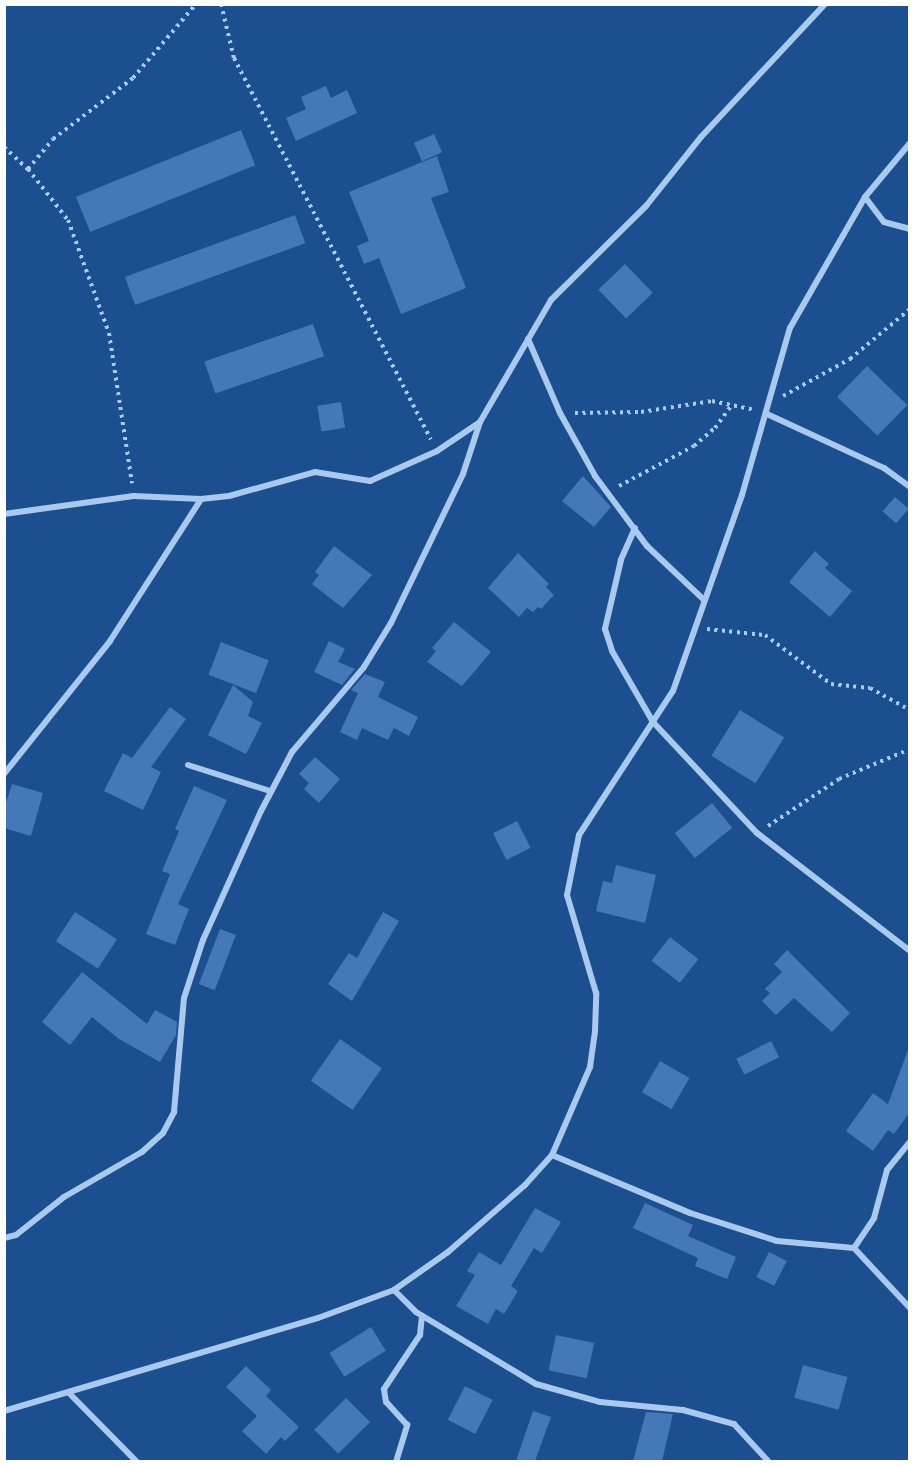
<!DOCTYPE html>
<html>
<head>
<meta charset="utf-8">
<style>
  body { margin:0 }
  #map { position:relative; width:914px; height:1466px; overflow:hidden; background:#1b4f8f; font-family:"Roboto Condensed",sans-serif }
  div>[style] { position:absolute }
  .building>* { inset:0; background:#4478b7; transform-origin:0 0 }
  .path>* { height:4px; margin-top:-2px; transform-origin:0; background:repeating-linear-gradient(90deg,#a9c9ee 0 3px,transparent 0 7.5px) }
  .street>* { height:6px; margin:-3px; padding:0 3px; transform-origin:3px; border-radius:3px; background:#a9c9ee }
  span { translate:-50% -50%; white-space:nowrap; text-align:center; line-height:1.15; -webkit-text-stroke:4.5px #1b4f8f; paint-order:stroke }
  .frame { position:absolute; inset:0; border:6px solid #fff; pointer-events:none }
</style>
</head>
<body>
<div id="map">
  <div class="building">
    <i style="clip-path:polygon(326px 86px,331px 98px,347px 90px,357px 113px,296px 141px,286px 118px,306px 109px,301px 97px)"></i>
    <i style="left:241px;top:130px;width:38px;height:178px;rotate:68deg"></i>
    <i style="left:434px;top:134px;width:20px;height:22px;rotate:66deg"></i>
    <i style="clip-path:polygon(437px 156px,449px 192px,431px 198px,466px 288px,401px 314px,379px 258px,364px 264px,357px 246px,369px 241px,349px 192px)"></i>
    <i style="left:295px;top:215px;width:30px;height:181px;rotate:70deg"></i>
    <i style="left:625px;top:264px;width:40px;height:37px;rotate:46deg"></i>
    <i style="left:313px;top:324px;width:34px;height:115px;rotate:71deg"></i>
    <i style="left:867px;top:366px;width:56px;height:43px;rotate:44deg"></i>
    <i style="left:341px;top:402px;width:26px;height:24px;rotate:81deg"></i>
    <i style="clip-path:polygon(583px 476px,611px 507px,594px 527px,562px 501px)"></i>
    <i style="left:895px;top:497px;width:18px;height:19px;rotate:41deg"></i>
    <i style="clip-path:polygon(334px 546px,372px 575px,343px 608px,312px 584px,319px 575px,315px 572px)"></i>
    <i style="clip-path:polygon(815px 551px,829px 564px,825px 568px,852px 591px,830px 617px,789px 582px)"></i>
    <i style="clip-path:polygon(518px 553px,549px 584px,546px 587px,554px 595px,541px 609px,538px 607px,533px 612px,527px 608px,519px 617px,488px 588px)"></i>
    <i style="clip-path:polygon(454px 622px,491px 652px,462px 686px,427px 662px,436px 651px,432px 648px)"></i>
    <i style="clip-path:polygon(329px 641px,345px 649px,338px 662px,355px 669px,342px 685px,314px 672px)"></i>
    <i style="left:221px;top:642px;width:51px;height:35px;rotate:21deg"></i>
    <i style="clip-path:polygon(365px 674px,385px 682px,378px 697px,418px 717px,409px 736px,394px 728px,388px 740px,362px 728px,357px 740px,340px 732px,358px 693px,351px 690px)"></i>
    <i style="clip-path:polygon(233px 685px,253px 702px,248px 716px,262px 723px,246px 754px,208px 735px)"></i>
    <i style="clip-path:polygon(170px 707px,186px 719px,151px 767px,161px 772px,143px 810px,104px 791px,123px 753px,132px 758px)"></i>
    <i style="left:740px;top:710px;width:52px;height:54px;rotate:32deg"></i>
    <i style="clip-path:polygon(315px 757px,340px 779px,319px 803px,304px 789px,309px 783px,299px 774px)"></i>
    <i style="clip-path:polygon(12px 784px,43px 793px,31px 836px,4px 828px,4px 809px)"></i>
    <i style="clip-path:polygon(194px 786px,227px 800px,178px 904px,189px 909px,175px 945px,146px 934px,170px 874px,162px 871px,179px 831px,175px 829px)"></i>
    <i style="left:712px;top:803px;width:32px;height:48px;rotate:51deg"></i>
    <i style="left:517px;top:821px;width:30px;height:27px;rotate:63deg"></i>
    <i style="clip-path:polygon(616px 865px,656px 875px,645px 923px,596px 911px,603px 881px,612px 883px)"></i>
    <i style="left:75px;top:912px;width:50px;height:35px;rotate:33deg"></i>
    <i style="clip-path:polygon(383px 912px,399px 921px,352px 1001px,328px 984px,349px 953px,357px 958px)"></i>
    <i style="left:220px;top:929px;width:17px;height:59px;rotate:21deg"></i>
    <i style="left:670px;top:937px;width:36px;height:30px;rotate:38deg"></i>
    <i style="clip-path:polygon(787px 950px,850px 1013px,832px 1032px,794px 998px,776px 1015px,762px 1001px,770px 993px,765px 989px,782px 972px,774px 964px)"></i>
    <i style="clip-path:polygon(82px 972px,147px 1024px,155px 1010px,177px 1022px,176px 1035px,160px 1062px,119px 1039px,92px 1017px,70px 1045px,42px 1022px)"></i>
    <i style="left:340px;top:1039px;width:51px;height:51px;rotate:35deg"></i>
    <i style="left:771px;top:1041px;width:18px;height:39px;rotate:63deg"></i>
    <i style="clip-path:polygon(908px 1050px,909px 1113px,894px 1134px,888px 1130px,873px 1151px,846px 1131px,873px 1093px,888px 1104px)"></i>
    <i style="left:660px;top:1061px;width:34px;height:36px;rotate:30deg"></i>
    <i style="clip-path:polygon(645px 1203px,693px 1225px,688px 1236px,736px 1257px,727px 1279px,695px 1266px,698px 1258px,633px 1228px)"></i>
    <i style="clip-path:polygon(535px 1208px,561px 1222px,542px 1253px,534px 1248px,511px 1286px,518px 1291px,504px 1314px,496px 1309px,488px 1324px,456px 1306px,475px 1275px,467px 1271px,479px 1252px,501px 1265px)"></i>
    <i style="left:769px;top:1252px;width:20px;height:28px;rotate:27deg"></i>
    <i style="left:371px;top:1327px;width:28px;height:49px;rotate:58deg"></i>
    <i style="left:556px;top:1335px;width:39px;height:36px;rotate:12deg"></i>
    <i style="left:803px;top:1365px;width:46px;height:34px;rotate:15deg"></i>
    <i style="clip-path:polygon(246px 1366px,271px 1390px,266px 1396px,299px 1427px,285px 1441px,281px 1437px,266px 1454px,242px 1431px,257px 1416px,226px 1387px)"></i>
    <i style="left:465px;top:1386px;width:31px;height:38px;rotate:27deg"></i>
    <i style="left:346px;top:1398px;width:34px;height:45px;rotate:45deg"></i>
    <i style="clip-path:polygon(533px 1411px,551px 1417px,535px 1461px,516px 1461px)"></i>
    <i style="clip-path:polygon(646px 1412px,673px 1414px,662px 1461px,633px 1461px)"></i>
  </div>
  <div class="path">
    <i style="left:221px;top:4px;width:56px;rotate:76.5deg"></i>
    <i style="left:234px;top:58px;width:429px;rotate:62.7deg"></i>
    <i style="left:4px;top:147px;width:33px;rotate:43deg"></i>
    <i style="left:28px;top:169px;width:65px;rotate:51.9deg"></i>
    <i style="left:68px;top:220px;width:120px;rotate:70.1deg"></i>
    <i style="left:109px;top:333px;width:152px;rotate:81.3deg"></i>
    <i style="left:28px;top:169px;width:39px;rotate:-50deg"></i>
    <i style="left:53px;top:139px;width:101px;rotate:-37.3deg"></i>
    <i style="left:133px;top:78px;width:97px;rotate:-49.6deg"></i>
    <i style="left:783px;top:396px;width:77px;rotate:-28.9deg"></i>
    <i style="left:850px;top:359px;width:78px;rotate:-39.8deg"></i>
    <i style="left:575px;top:413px;width:66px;rotate:-0.9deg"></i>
    <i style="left:641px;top:412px;width:72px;rotate:-8.8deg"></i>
    <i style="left:712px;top:401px;width:44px;rotate:11.8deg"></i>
    <i style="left:619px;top:486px;width:85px;rotate:-28.1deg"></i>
    <i style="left:694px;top:446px;width:28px;rotate:-41deg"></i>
    <i style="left:715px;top:428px;width:29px;rotate:-54deg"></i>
    <i style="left:707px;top:629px;width:58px;rotate:5.9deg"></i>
    <i style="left:765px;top:635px;width:82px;rotate:36.6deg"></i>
    <i style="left:831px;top:684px;width:39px;rotate:6deg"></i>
    <i style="left:870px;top:688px;width:46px;rotate:28.8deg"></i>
    <i style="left:768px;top:826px;width:85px;rotate:-33.5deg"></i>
    <i style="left:839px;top:779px;width:77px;rotate:-22.9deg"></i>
  </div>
  <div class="street">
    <i style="left:865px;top:197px;width:31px;rotate:53deg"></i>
    <i style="left:884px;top:222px;width:27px;rotate:15deg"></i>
    <i style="left:528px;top:339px;width:81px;rotate:66.6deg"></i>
    <i style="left:560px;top:413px;width:72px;rotate:60.9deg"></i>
    <i style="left:595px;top:476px;width:87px;rotate:53.4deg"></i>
    <i style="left:647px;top:546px;width:77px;rotate:43.4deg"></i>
    <i style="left:767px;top:414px;width:129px;rotate:24.8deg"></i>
    <i style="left:884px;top:468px;width:32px;rotate:36deg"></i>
    <i style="left:4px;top:514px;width:131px;rotate:-7.9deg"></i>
    <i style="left:134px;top:496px;width:67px;rotate:2.6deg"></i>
    <i style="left:201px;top:499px;width:28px;rotate:-6deg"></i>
    <i style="left:229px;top:496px;width:89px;rotate:-15.6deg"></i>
    <i style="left:315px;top:472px;width:56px;rotate:9.3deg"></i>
    <i style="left:370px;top:481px;width:73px;rotate:-24.1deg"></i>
    <i style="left:437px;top:451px;width:52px;rotate:-34deg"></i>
    <i style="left:635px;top:528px;width:35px;rotate:114deg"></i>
    <i style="left:621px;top:560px;width:71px;rotate:103.1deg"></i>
    <i style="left:605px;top:629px;width:23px;rotate:72deg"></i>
    <i style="left:612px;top:651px;width:82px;rotate:60deg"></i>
    <i style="left:653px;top:722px;width:152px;rotate:46.9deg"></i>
    <i style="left:757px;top:833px;width:193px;rotate:37.6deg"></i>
    <i style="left:188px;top:765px;width:86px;rotate:17.6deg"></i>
    <i style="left:4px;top:774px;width:170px;rotate:-51.4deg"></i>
    <i style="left:110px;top:641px;width:169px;rotate:-57.3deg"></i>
    <i style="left:552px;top:1155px;width:150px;rotate:22.8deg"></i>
    <i style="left:690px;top:1213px;width:91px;rotate:17.8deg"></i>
    <i style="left:777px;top:1241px;width:77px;rotate:5.2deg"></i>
    <i style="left:854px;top:1248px;width:82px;rotate:47deg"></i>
    <i style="left:4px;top:1238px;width:12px;rotate:-14deg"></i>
    <i style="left:16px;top:1235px;width:61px;rotate:-38.4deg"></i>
    <i style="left:64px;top:1197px;width:90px;rotate:-30deg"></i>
    <i style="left:142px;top:1152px;width:28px;rotate:-42deg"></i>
    <i style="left:163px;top:1133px;width:24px;rotate:-62deg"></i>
    <i style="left:174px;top:1112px;width:114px;rotate:-85deg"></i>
    <i style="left:184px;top:998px;width:61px;rotate:-71.9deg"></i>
    <i style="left:203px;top:940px;width:141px;rotate:-65.8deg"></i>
    <i style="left:261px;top:811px;width:67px;rotate:-62.3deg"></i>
    <i style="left:292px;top:752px;width:111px;rotate:-49.7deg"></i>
    <i style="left:364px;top:667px;width:52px;rotate:-58.5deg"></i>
    <i style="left:391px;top:623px;width:165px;rotate:-64.2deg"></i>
    <i style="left:463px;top:474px;width:55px;rotate:-71.9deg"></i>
    <i style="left:480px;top:422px;width:141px;rotate:-59.8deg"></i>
    <i style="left:551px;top:300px;width:134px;rotate:-44.7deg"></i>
    <i style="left:646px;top:206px;width:88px;rotate:-51.4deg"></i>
    <i style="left:701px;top:137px;width:182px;rotate:-47deg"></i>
    <i style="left:854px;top:1248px;width:36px;rotate:-56deg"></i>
    <i style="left:874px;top:1218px;width:50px;rotate:-74.8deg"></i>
    <i style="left:887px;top:1170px;width:36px;rotate:-51deg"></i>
    <i style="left:394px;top:1290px;width:31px;rotate:45deg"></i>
    <i style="left:416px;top:1312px;width:140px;rotate:31deg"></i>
    <i style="left:536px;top:1384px;width:66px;rotate:15.7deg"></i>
    <i style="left:600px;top:1402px;width:83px;rotate:5.5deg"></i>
    <i style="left:683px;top:1410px;width:53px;rotate:15.4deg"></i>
    <i style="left:734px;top:1424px;width:52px;rotate:47.4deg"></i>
    <i style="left:69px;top:1393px;width:97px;rotate:45.4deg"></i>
    <i style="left:4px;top:1411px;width:327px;rotate:-16.5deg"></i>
    <i style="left:318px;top:1318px;width:81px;rotate:-20.2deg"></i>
    <i style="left:394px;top:1290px;width:66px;rotate:-35.1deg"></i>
    <i style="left:448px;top:1252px;width:102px;rotate:-41deg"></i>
    <i style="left:525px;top:1185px;width:40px;rotate:-48deg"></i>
    <i style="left:552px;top:1155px;width:96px;rotate:-66.6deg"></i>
    <i style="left:590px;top:1067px;width:36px;rotate:-82deg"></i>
    <i style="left:595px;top:1031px;width:38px;rotate:-88deg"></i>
    <i style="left:596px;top:993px;width:102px;rotate:-106.5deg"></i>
    <i style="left:567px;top:895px;width:61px;rotate:-78.7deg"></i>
    <i style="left:579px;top:835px;width:172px;rotate:-56.9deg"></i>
    <i style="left:673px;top:691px;width:208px;rotate:-70.6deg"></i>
    <i style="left:742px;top:495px;width:174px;rotate:-74deg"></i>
    <i style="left:790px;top:328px;width:151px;rotate:-60.2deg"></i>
    <i style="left:865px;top:197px;width:70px;rotate:-50.2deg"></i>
    <i style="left:396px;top:1462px;width:39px;rotate:-73deg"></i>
    <i style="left:407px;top:1425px;width:31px;rotate:-132deg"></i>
    <i style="left:386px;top:1402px;width:13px;rotate:-99deg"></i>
    <i style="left:384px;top:1389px;width:65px;rotate:-56.3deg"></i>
    <i style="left:420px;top:1335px;width:19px;rotate:-84deg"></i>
  </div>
  <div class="frame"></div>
</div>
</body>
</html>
